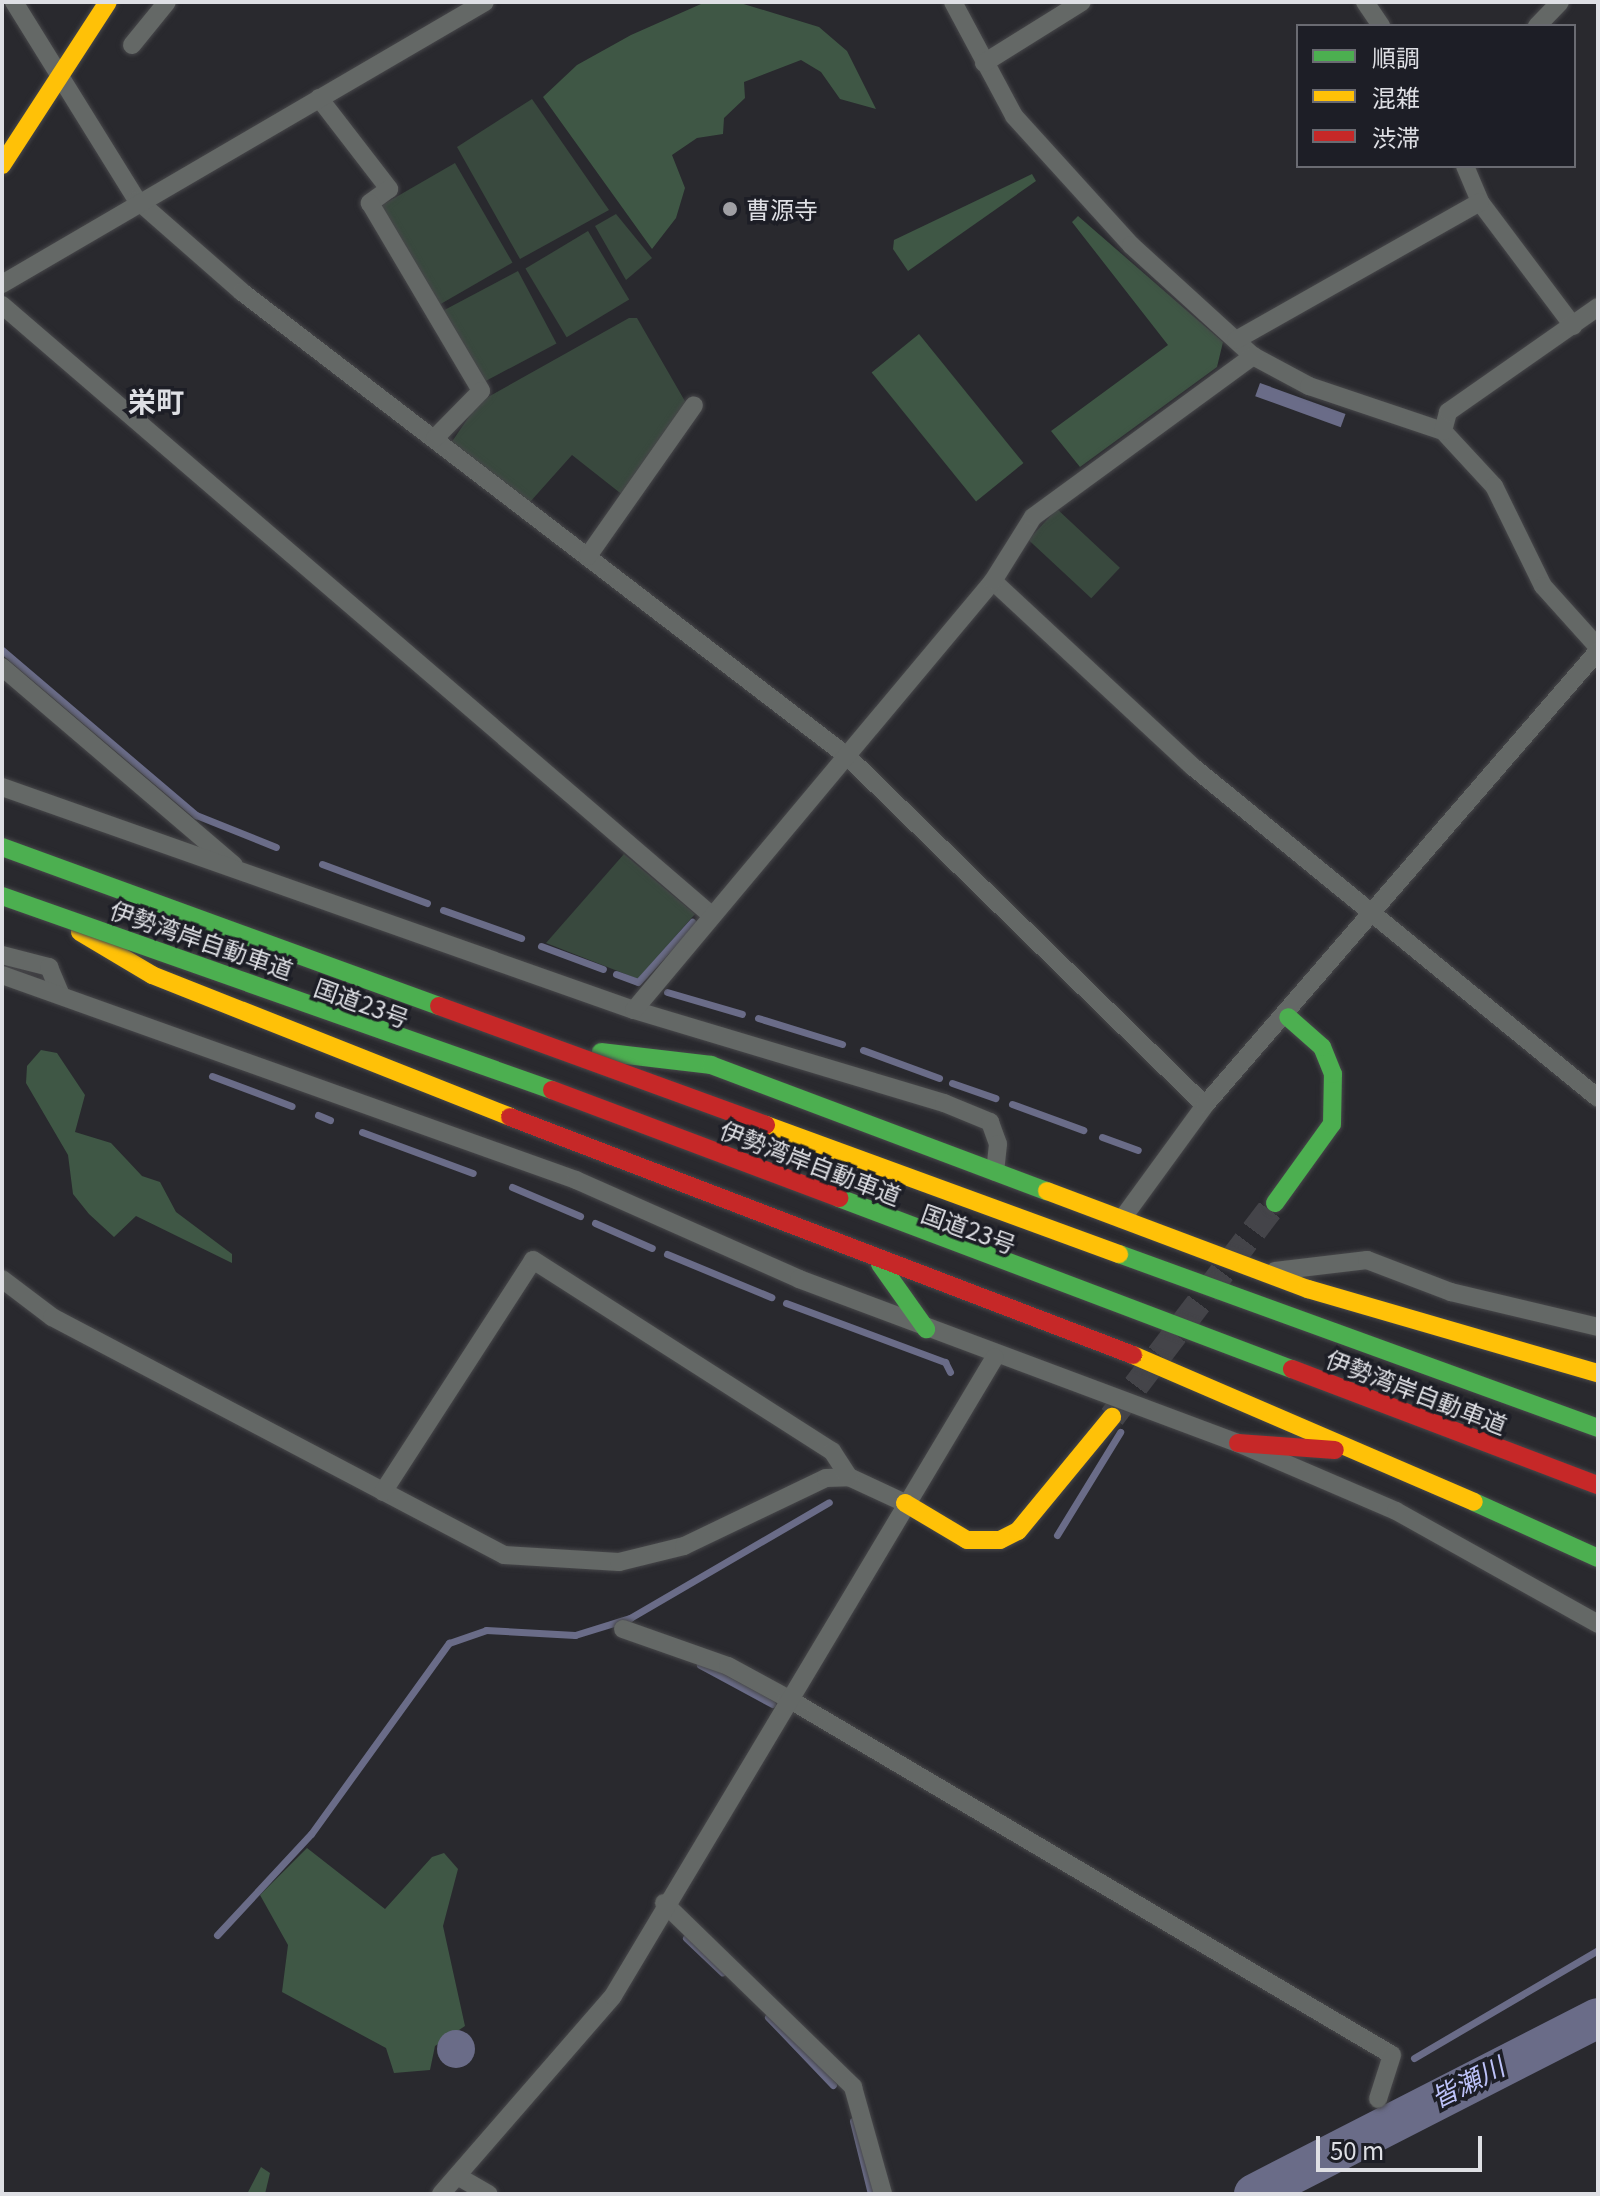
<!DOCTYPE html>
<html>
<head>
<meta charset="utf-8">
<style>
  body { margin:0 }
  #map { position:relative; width:1600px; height:2196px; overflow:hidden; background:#29292e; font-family:Georgia,"Noto Sans JP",serif }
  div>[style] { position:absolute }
  .green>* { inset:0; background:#39493e; transform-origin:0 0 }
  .forest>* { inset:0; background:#3f5745; transform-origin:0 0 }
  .water>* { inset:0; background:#6a6c88; transform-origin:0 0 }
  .round { border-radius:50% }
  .stream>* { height:7px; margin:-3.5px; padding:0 3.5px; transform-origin:3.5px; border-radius:3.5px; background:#6a6c88 }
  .river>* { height:40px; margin:-20px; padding:0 20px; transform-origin:20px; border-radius:20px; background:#6a6c88 }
  .secondary-tunnel>* { height:26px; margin-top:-13px; transform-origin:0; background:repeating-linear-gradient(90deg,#444449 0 26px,transparent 0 39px) }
  .roads { filter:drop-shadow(0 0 2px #47474a) drop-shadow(0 0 2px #47474a) }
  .street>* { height:18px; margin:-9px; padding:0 9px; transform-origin:9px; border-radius:9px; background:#646866 }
  .fast>* { height:18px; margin:-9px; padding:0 9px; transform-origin:9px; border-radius:9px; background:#4caf50 }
  .slow>* { height:18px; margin:-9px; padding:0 9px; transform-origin:9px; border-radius:9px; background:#ffc107 }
  .jam>* { height:18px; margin:-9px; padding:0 9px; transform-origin:9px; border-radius:9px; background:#c62828 }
  .bridges { filter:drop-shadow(0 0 2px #47474a) drop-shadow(0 0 2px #47474a) }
  .fast-bridge>* { height:18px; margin:-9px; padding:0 9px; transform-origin:9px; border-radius:9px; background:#4caf50 }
  .slow-bridge>* { height:18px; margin:-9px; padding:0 9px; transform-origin:9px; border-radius:9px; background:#ffc107 }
  .jam-bridge>* { height:18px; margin:-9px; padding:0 9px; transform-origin:9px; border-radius:9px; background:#c62828 }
  .dots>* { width:22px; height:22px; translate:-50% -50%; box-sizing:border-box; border:4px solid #1d1e26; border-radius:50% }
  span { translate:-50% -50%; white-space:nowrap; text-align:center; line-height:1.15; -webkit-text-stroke:7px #1d1e26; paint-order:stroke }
  .poi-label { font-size:24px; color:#dedfe4 }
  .left { translate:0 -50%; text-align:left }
  .street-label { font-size:24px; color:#dedfe4 }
  .water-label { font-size:26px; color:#bdc2f9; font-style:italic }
  .quarter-label { font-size:28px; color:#dedfe4; font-weight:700 }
  .frame { position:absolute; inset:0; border:4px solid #dedfe4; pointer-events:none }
  .legend { position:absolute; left:1296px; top:24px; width:280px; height:144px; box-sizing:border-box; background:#1d1e26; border:2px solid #6a6b72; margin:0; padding:10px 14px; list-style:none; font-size:24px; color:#dedfe4 }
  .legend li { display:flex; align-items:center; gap:16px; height:40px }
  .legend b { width:40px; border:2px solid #6a6b72 }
  .scale { position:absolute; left:1316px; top:2136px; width:166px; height:36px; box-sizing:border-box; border:4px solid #dedfe4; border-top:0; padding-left:10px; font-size:24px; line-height:28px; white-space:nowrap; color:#dedfe4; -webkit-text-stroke:6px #1d1e26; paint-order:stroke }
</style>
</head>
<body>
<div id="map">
  <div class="green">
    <i style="clip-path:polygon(532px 99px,609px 210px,520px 259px,457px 147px)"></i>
    <i style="left:455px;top:163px;width:115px;height:85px;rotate:60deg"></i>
    <i style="clip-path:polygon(616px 214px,652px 258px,626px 280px,595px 226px)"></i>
    <i style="left:588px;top:231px;width:80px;height:73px;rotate:59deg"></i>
    <i style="left:518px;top:271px;width:82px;height:86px;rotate:62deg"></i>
    <i style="clip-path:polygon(629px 318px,637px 318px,686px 403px,624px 496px,572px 455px,530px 502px,451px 443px,479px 402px)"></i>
    <i style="left:1057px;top:509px;width:86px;height:42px;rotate:43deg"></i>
    <i style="clip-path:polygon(624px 854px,695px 914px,638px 979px,546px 943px)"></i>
  </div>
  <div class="forest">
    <i style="clip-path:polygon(737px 2px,819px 27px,847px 51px,876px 109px,840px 99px,821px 72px,801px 60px,744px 82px,745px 98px,724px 118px,723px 134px,697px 138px,672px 155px,685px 188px,676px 218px,652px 249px,543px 97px,577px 65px,631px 35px,701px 4px)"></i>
    <i style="clip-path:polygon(1032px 174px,1036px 181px,908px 271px,893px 249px,894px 240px)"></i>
    <i style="clip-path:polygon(1078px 216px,1223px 342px,1217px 367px,1080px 467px,1051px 431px,1168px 345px,1072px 222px)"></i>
    <i style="left:919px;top:334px;width:166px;height:61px;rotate:51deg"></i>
    <i style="clip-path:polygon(41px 1050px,57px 1053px,85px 1095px,75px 1132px,111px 1143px,142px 1176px,160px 1182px,176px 1212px,232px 1254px,232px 1263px,136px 1216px,114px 1237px,89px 1214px,73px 1194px,68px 1155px,26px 1083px,27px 1066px)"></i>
    <i style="clip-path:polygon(307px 1848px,385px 1909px,432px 1857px,444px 1853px,458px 1869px,443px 1926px,465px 2026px,435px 2046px,430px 2070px,394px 2073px,386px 2048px,282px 1992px,288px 1945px,260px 1895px)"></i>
    <i style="clip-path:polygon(261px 2167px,270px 2173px,265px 2194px,247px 2194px)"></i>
  </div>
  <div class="water">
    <i style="left:1260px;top:383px;width:91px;height:14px;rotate:20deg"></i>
    <i class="round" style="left:437px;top:2030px;width:38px;height:38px"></i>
  </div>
  <div class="stream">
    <i style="left:2px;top:650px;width:255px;rotate:40.4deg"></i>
    <i style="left:196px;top:815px;width:86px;rotate:21.8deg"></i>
    <i style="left:322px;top:864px;width:112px;rotate:20.4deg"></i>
    <i style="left:443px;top:910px;width:83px;rotate:19.7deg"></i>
    <i style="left:541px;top:946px;width:66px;rotate:20.4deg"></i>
    <i style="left:616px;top:974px;width:23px;rotate:20deg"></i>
    <i style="left:638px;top:982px;width:81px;rotate:-48deg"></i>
    <i style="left:667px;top:992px;width:78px;rotate:16.3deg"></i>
    <i style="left:758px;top:1018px;width:88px;rotate:17.2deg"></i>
    <i style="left:863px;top:1050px;width:81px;rotate:20.2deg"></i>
    <i style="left:212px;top:1076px;width:85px;rotate:20.6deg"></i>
    <i style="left:952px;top:1083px;width:46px;rotate:19.2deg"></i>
    <i style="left:1012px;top:1104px;width:76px;rotate:20.1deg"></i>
    <i style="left:318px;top:1115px;width:13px;rotate:23deg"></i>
    <i style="left:362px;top:1132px;width:118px;rotate:20.3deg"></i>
    <i style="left:1102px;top:1137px;width:38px;rotate:20deg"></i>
    <i style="left:512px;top:1187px;width:74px;rotate:23.1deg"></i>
    <i style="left:595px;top:1223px;width:62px;rotate:23.7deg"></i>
    <i style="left:667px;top:1254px;width:113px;rotate:22.5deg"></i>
    <i style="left:786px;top:1303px;width:170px;rotate:20.4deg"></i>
    <i style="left:945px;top:1362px;width:11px;rotate:63deg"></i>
    <i style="left:1057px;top:1535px;width:121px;rotate:-58.5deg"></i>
    <i style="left:700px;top:1665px;width:82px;rotate:28.4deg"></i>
    <i style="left:217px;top:1935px;width:138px;rotate:-47.1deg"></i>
    <i style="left:311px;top:1834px;width:236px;rotate:-54.2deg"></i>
    <i style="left:449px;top:1643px;width:39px;rotate:-19deg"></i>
    <i style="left:486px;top:1630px;width:89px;rotate:3.2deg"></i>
    <i style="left:575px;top:1635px;width:58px;rotate:-17.2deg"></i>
    <i style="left:630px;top:1618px;width:230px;rotate:-30.2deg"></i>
    <i style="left:686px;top:1938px;width:50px;rotate:43.4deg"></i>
    <i style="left:768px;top:2017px;width:94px;rotate:46.3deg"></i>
    <i style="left:1414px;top:2058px;width:213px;rotate:-30.4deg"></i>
    <i style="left:853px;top:2121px;width:75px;rotate:76.1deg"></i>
  </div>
  <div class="river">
    <i style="left:1254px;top:2194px;width:386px;rotate:-27.1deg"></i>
  </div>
  <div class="secondary-tunnel">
    <i style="left:1112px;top:1417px;width:269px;rotate:-52.7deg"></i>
  </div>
  <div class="roads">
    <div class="street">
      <i style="left:14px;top:2px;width:233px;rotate:58.2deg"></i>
      <i style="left:137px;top:200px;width:140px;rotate:41.2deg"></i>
      <i style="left:242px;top:292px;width:762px;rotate:37.49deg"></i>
      <i style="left:847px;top:756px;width:500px;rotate:44.3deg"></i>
      <i style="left:953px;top:2px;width:129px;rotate:61.8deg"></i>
      <i style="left:1014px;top:116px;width:174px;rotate:47.8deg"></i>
      <i style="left:1131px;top:245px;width:165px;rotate:42.3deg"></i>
      <i style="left:1253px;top:356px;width:64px;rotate:28.2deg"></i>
      <i style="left:1309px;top:386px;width:141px;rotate:18.6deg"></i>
      <i style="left:1443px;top:431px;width:75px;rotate:47.2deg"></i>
      <i style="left:1494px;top:486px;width:111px;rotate:63.9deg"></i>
      <i style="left:1543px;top:586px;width:82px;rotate:48deg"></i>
      <i style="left:1365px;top:2px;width:29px;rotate:56deg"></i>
      <i style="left:1537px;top:26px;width:33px;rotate:-46deg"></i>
      <i style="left:132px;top:45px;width:55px;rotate:-50.9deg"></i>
      <i style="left:984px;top:63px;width:115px;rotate:-31.9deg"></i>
      <i style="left:319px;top:98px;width:115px;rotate:52.4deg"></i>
      <i style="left:389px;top:189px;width:24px;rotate:144deg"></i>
      <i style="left:370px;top:203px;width:218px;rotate:59.4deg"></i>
      <i style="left:481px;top:391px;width:66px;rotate:134.4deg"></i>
      <i style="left:1465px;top:166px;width:39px;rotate:67deg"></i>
      <i style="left:1480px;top:202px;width:155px;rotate:53.1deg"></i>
      <i style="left:2px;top:284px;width:559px;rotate:-30.28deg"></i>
      <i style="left:2px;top:305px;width:934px;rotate:40.7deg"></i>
      <i style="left:1236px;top:340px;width:280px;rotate:-29.5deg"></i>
      <i style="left:1443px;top:431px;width:20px;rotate:-75deg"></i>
      <i style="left:1448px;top:412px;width:183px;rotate:-35deg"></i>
      <i style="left:588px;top:556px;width:184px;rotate:-54.9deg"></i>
      <i style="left:993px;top:581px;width:272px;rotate:42.9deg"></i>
      <i style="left:1192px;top:766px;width:524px;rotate:39.27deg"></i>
      <i style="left:2px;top:667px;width:305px;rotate:40.5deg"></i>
      <i style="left:2px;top:787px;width:670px;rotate:19.44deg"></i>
      <i style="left:634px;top:1010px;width:324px;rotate:16.7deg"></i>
      <i style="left:944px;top:1103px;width:50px;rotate:22.4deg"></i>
      <i style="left:990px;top:1122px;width:23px;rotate:70deg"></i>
      <i style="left:998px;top:1144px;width:28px;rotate:96deg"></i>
      <i style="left:2px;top:955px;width:49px;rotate:14.3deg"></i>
      <i style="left:49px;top:967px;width:28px;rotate:67deg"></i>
      <i style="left:2px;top:975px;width:610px;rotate:19.65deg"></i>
      <i style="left:576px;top:1180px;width:244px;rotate:23.9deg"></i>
      <i style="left:799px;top:1279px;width:469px;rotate:20.5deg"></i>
      <i style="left:1238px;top:1443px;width:172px;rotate:23.3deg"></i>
      <i style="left:1396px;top:1511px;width:231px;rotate:29.2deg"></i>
      <i style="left:634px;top:1010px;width:559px;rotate:-50.08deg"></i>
      <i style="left:993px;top:581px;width:75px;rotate:-58deg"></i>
      <i style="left:1033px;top:517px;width:273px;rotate:-36.2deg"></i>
      <i style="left:1122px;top:1219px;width:141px;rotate:-53.9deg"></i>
      <i style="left:1205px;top:1105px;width:600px;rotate:-49.12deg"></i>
      <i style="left:1275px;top:1271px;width:93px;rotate:-6.8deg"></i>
      <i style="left:1367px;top:1260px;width:90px;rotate:20.9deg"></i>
      <i style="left:1451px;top:1292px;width:151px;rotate:13.4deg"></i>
      <i style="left:2px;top:1279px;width:63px;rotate:37.2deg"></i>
      <i style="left:52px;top:1317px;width:511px;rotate:27.77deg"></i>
      <i style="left:504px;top:1555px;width:115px;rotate:3.5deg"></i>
      <i style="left:619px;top:1562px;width:67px;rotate:-13.8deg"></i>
      <i style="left:684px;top:1546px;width:157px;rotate:-25.6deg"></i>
      <i style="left:826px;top:1478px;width:23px;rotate:-2deg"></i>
      <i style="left:849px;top:1477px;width:62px;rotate:24.9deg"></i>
      <i style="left:383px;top:1492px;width:276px;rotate:-57.1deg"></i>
      <i style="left:533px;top:1260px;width:355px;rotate:32.6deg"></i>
      <i style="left:832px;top:1451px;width:31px;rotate:57deg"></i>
      <i style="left:623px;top:1629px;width:111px;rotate:19.4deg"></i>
      <i style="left:728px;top:1666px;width:67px;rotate:28.5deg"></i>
      <i style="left:787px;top:1698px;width:702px;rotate:30.54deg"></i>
      <i style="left:1392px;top:2055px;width:46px;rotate:107.7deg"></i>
      <i style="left:664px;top:1903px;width:264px;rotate:44.2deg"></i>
      <i style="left:853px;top:2087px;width:111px;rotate:74.3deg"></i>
      <i style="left:459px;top:2177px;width:34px;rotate:30deg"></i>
      <i style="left:441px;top:2194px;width:262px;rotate:-49deg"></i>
      <i style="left:613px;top:1996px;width:744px;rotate:-59.13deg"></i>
    </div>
    <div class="fast">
      <i style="left:601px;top:1052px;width:111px;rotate:6.7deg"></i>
      <i style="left:711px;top:1065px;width:359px;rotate:20.6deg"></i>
      <i style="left:1275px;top:1203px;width:97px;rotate:-54.2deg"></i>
      <i style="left:1332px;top:1124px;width:50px;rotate:-88.9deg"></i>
      <i style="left:1333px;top:1074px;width:29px;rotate:-112deg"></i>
      <i style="left:1322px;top:1047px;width:45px;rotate:-138.6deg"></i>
      <i style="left:880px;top:1264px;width:80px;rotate:54.7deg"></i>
      <i style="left:1474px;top:1502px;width:136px;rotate:24.3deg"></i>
    </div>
    <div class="slow">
      <i style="left:2px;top:165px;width:194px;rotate:-57deg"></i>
      <i style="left:80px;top:932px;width:84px;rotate:30.8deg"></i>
      <i style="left:152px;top:975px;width:385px;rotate:21.6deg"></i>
      <i style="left:1047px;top:1191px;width:279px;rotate:20.6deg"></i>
      <i style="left:1308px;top:1289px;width:302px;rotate:16.2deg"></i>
      <i style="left:1133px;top:1355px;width:371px;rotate:23.3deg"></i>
      <i style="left:905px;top:1503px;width:72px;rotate:30.8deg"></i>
      <i style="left:967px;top:1540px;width:33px"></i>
      <i style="left:1000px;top:1540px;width:20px;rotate:-27deg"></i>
      <i style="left:1018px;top:1531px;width:148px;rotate:-50.5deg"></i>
    </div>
    <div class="jam">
      <i style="left:510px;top:1117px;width:667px;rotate:20.91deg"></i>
      <i style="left:1238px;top:1443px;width:97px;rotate:4.1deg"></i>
    </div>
  </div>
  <div class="bridges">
    <div class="fast-bridge">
      <i style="left:2px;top:847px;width:465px;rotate:20deg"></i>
      <i style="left:2px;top:896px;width:583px;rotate:19.43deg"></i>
      <i style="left:839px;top:1198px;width:484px;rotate:20.7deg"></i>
      <i style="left:1119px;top:1254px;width:510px;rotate:19.96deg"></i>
    </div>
    <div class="slow-bridge">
      <i style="left:766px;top:1125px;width:376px;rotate:20.1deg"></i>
    </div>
    <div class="jam-bridge">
      <i style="left:439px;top:1006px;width:348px;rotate:20deg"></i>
      <i style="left:552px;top:1090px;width:307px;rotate:20.6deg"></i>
      <i style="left:1292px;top:1369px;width:327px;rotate:20.8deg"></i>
    </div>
  </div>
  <div class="dots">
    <i style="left:730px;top:209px;background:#9f9fa4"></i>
  </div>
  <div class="poi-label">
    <span class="left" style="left:746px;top:209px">曹源寺</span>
  </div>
  <div class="street-label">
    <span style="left:202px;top:939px;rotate:19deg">伊勢湾岸自動車道</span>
    <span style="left:362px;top:1002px;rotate:20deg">国道23号</span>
    <span style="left:811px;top:1162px;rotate:21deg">伊勢湾岸自動車道</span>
    <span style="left:969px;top:1228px;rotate:20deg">国道23号</span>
    <span style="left:1417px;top:1391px;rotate:21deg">伊勢湾岸自動車道</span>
  </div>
  <div class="water-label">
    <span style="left:1467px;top:2081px;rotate:-27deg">皆瀬川</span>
  </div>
  <div class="quarter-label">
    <span style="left:156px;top:400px">栄町</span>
  </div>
  <div class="frame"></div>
  <ul class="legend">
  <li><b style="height:10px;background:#4caf50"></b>順調</li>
  <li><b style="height:10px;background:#ffc107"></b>混雑</li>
  <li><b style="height:10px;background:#c62828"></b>渋滞</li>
  </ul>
  <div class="scale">50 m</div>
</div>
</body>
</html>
